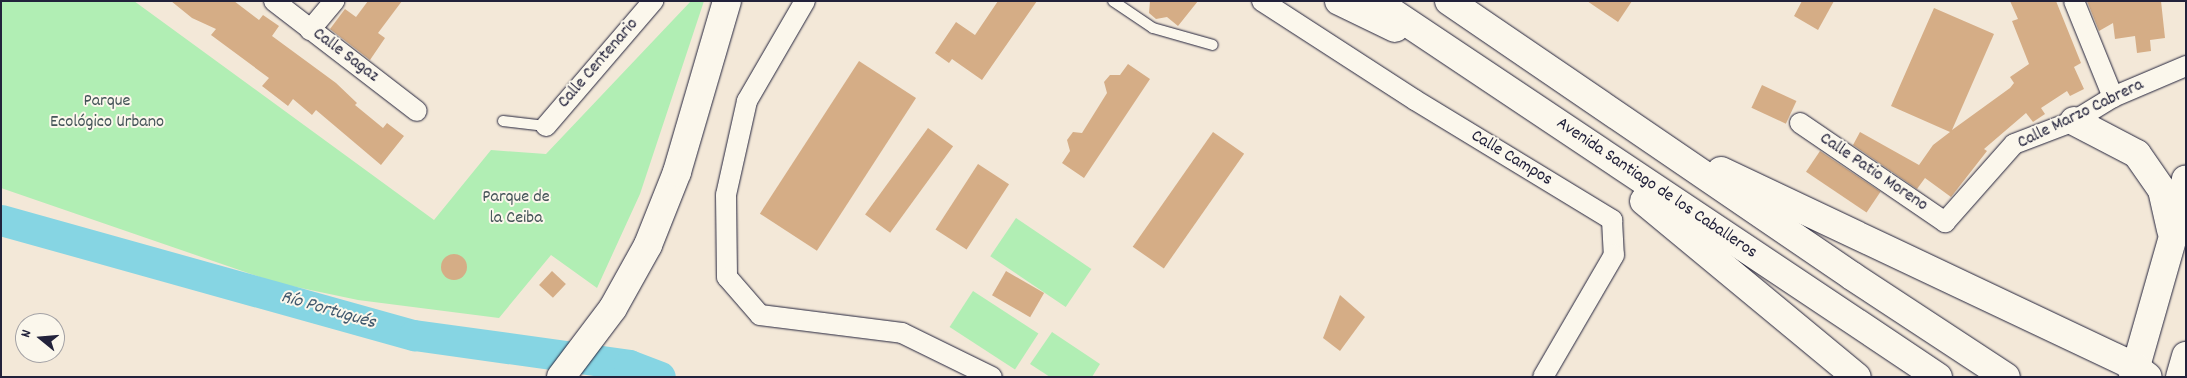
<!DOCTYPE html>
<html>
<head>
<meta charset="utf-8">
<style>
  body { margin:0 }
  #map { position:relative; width:2187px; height:378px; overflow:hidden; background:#f3e8d8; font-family:Dekko,sans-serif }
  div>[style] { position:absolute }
  .green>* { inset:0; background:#b1eeb4; transform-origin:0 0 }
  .river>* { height:31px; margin:-15.5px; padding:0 15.5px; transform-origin:15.5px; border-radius:15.5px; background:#86d5e3 }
  .building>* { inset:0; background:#d5ad86; transform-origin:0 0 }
  .round { border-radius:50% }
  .roads { filter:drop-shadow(0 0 1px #22223b) drop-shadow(0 0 1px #22223b) }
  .service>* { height:10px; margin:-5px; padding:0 5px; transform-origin:5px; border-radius:5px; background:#fbf7ec }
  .minor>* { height:20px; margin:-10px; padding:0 10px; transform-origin:10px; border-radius:10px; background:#fbf7ec }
  .primary>* { height:28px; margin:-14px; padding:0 14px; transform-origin:14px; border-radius:14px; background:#fbf7ec }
  .motorway>* { height:28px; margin:-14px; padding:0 14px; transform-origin:14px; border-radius:14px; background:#fbf7ec }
  span { translate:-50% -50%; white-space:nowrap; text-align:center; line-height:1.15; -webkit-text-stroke:4px #fbf7ec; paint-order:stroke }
  .street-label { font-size:18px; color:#22223b }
  .park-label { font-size:18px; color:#465559 }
  .water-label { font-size:19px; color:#40586d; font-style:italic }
  .frame { position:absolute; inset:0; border:2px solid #22223b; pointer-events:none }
  .north { position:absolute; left:15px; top:313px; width:50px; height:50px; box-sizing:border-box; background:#fbf7ec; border:1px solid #a4a2a5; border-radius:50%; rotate:287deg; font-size:14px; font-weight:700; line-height:20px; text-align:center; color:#22223b }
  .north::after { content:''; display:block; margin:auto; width:18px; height:22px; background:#22223b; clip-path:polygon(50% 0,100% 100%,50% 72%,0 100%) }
</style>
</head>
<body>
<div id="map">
  <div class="green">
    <i style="clip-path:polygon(1px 1px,134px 1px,434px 220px,491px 150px,546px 154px,691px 1px,704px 1px,640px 194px,597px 288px,551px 255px,499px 318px,358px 300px,277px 283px,1px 188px)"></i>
    <i style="left:1016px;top:218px;width:91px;height:46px;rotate:34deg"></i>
    <i style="left:973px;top:291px;width:78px;height:43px;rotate:33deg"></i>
    <i style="clip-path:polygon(1052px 332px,1100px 364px,1092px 377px,1050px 377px,1030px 364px)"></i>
  </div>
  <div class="river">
    <i style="left:1px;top:220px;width:429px;rotate:15.6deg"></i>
    <i style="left:414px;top:335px;width:217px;rotate:7.9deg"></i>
    <i style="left:629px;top:365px;width:33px;rotate:21deg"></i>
  </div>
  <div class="building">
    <i style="clip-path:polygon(171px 1px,234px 1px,259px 20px,263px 15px,279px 26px,272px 36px,336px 83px,357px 103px,355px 105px,383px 128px,387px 123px,404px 136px,381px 165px,316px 110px,312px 115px,293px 99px,288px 106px,262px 86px,269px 78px,211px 35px,216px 29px,192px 18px)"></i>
    <i style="clip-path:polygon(368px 1px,402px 1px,378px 33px,385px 38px,370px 60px,330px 29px,345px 9px,356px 17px)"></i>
    <i style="clip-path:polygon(998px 1px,1037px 1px,982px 80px,952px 59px,949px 63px,935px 53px,956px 22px,975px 35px)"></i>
    <i style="clip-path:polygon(1150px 1px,1198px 1px,1178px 26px,1167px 17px,1156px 19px,1149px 13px)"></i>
    <i style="clip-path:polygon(1587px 1px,1632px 1px,1618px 22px)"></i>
    <i style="clip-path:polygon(1802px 1px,1834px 1px,1818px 30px,1794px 16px)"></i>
    <i style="clip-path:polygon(2010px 1px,2056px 1px,2081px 63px,2074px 67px,2084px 89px,2070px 96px,2067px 91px,2041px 108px,2045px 114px,2033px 122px,2026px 113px,1984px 149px,1987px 151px,1951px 197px,1925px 178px,1917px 189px,1853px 145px,1860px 132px,1919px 165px,1933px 145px,1950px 132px,1891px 106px,1934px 8px,1994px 34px,1952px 130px,2010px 88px,2014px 83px,2010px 77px,2029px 64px,2012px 21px,2018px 19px)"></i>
    <i style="clip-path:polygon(2087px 1px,2161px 1px,2165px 38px,2150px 40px,2151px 51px,2137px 53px,2135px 36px,2115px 39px,2113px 23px,2099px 31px)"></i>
    <i style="left:859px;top:61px;width:68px;height:182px;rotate:33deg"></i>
    <i style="clip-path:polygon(1128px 64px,1150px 79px,1084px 178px,1062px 163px,1070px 151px,1067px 140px,1073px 132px,1082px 133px,1107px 93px,1104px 82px,1110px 75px,1120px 75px)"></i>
    <i style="left:1762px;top:85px;width:38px;height:25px;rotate:25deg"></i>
    <i style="left:928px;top:128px;width:31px;height:107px;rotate:36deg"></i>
    <i style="left:1213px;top:132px;width:38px;height:140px;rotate:35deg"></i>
    <i style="left:1820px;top:151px;width:73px;height:25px;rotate:34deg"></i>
    <i style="left:978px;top:164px;width:37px;height:78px;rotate:33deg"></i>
    <i class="round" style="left:441px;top:254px;width:26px;height:26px"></i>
    <i style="left:552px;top:271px;width:19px;height:19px;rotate:43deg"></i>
    <i style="left:1006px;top:271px;width:44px;height:28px;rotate:30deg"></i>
    <i style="clip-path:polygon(1340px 295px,1365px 317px,1340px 351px,1323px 338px)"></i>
  </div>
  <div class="roads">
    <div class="service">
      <i style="left:1113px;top:1px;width:48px;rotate:34deg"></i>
      <i style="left:1153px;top:28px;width:62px;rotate:15.8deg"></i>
      <i style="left:503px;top:121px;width:43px;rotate:6.6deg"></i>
    </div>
    <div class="minor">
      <i style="left:274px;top:1px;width:180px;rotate:37.6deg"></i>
      <i style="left:805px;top:1px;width:116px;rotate:120.1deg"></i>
      <i style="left:747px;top:101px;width:96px;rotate:102.6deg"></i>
      <i style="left:726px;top:195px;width:82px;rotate:89.3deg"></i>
      <i style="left:727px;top:277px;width:50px;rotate:49deg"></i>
      <i style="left:760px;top:315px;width:143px;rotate:7.2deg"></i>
      <i style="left:902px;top:333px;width:100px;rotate:26.1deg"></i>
      <i style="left:1262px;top:1px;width:182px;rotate:32.9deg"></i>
      <i style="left:1415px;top:100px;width:231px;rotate:31.3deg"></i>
      <i style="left:1612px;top:220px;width:35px;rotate:87deg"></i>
      <i style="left:1614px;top:255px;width:141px;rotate:120.2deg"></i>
      <i style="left:2074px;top:1px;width:104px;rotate:67.9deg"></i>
      <i style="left:310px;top:30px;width:38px;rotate:-50deg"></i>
      <i style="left:1800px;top:123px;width:176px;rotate:34.3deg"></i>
      <i style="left:1945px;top:222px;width:104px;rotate:-48.5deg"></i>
      <i style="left:2014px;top:144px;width:64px;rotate:-21deg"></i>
      <i style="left:2074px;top:121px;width:46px;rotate:-31.6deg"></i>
      <i style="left:2113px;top:97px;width:79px;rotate:-23deg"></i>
      <i style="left:546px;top:126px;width:165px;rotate:-49.4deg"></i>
    </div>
    <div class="primary">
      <i style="left:2074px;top:121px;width:71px;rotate:27.6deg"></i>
      <i style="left:2137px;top:154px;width:44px;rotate:55.2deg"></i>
      <i style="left:2162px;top:190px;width:41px;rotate:77.3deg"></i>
      <i style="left:561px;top:377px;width:86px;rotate:-53deg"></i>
      <i style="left:613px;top:308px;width:72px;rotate:-60.9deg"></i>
      <i style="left:648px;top:245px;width:79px;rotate:-68.3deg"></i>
      <i style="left:677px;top:172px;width:178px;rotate:-73.7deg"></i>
      <i style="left:2133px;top:377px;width:146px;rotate:-74.1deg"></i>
      <i style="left:2173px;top:237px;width:59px;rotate:-77.4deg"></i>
      <i style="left:2180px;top:377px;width:22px;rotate:-74deg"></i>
    </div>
    <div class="motorway">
      <i style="left:1339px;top:1px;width:62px;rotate:25.7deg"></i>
      <i style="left:1375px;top:1px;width:677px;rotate:33.74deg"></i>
      <i style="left:1449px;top:1px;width:488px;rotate:34.3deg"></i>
      <i style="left:1852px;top:276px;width:184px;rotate:33.3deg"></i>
      <i style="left:1721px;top:171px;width:458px;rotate:25.3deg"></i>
      <i style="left:2135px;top:367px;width:16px;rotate:38deg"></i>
      <i style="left:1644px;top:201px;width:276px;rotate:39.6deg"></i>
    </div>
  </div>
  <div class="street-label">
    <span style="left:345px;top:56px;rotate:37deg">Calle Sagaz</span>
    <span style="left:599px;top:64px;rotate:-49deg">Calle Centenario</span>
    <span style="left:2081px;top:115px;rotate:-26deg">Calle Marzo Cabrera</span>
    <span style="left:1511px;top:159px;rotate:31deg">Calle Campos</span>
    <span style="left:1873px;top:173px;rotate:34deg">Calle Patio Moreno</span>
    <span style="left:1656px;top:189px;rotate:34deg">Avenida Santiago de los Caballeros</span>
  </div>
  <div class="park-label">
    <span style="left:107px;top:113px">Parque<br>Ecológico Urbano</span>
    <span style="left:516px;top:209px">Parque de<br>la Ceiba</span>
  </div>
  <div class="water-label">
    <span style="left:328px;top:311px;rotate:16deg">Río Portugués</span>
  </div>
  <div class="frame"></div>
  <div class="north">N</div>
</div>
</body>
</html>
